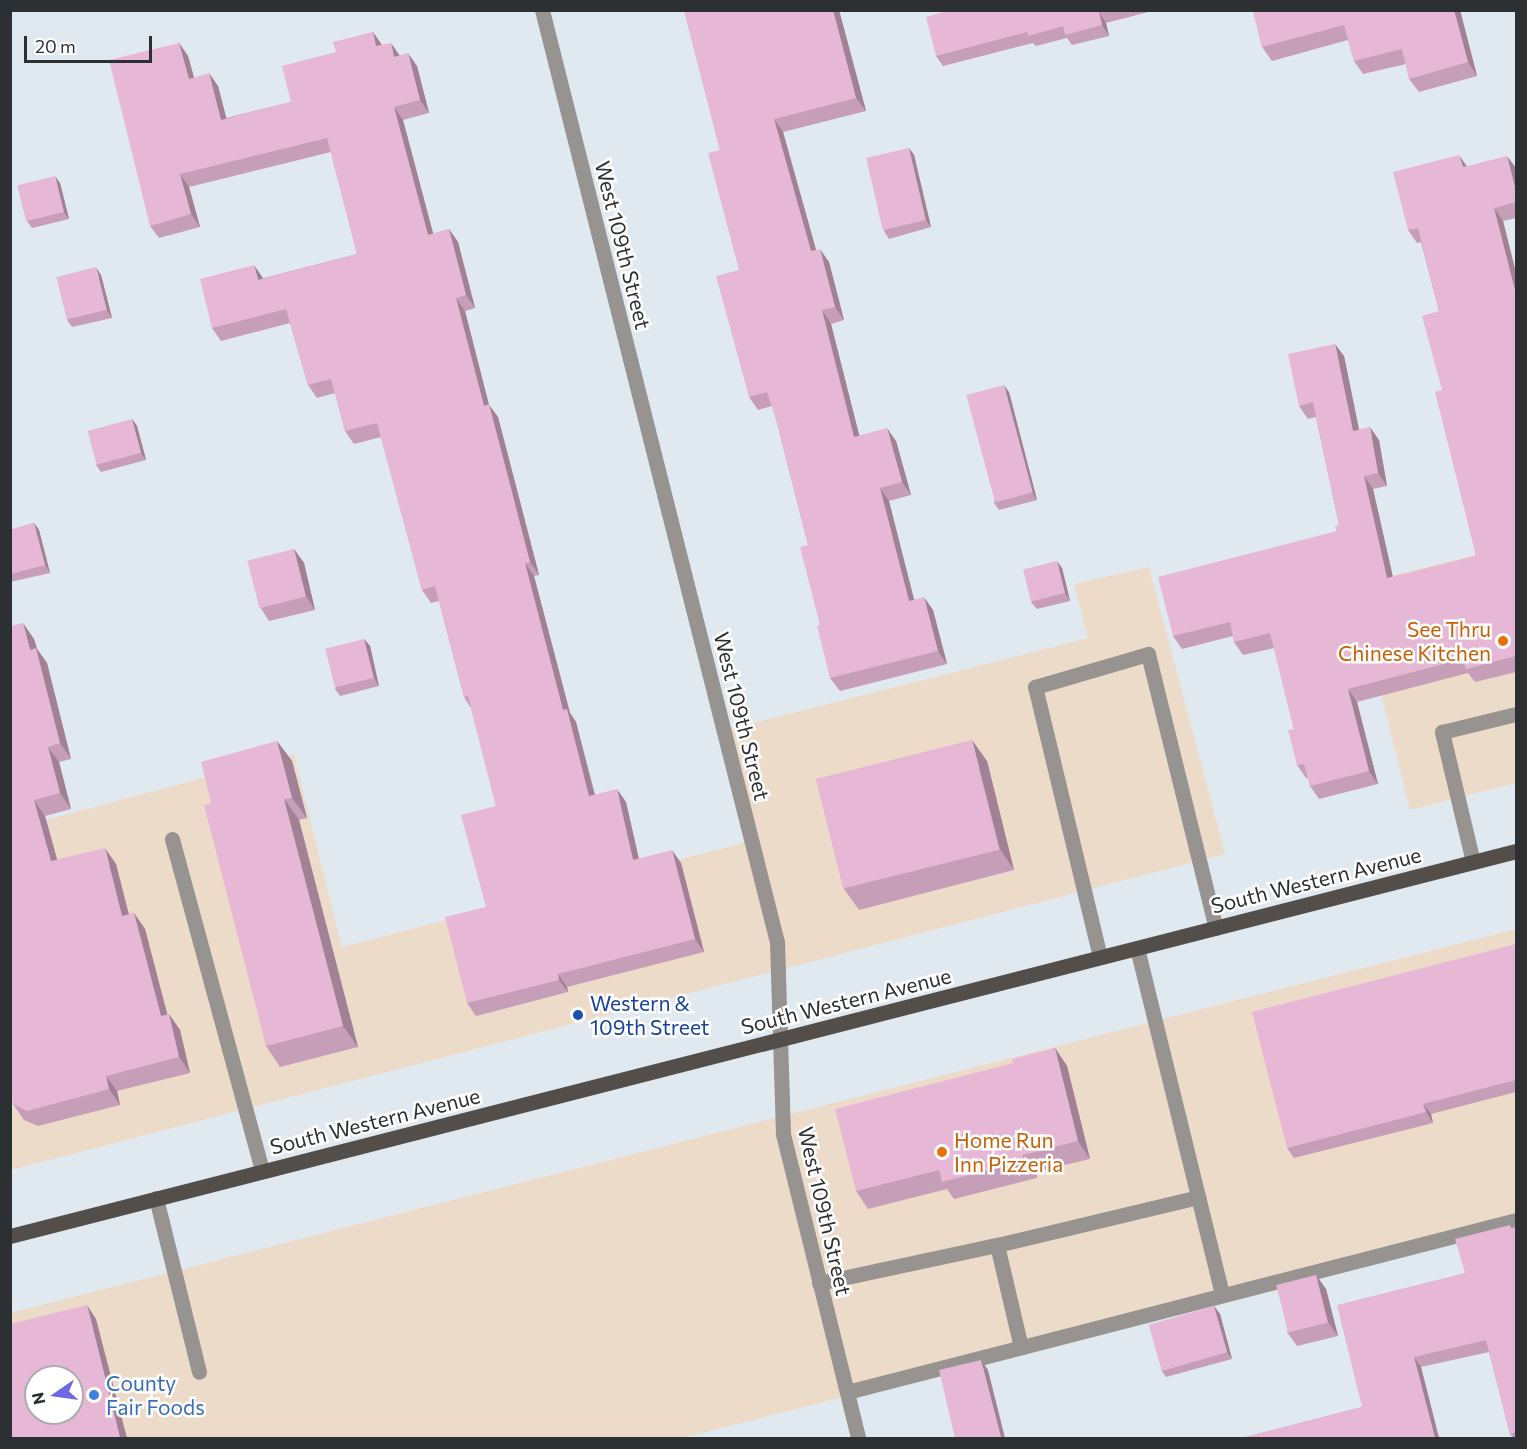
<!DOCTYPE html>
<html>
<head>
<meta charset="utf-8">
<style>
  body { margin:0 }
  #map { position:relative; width:1527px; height:1449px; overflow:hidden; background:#e1e9f0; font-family:Commissioner,sans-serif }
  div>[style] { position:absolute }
  .commercial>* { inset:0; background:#eddbca }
  .minor>* { height:15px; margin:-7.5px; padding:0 7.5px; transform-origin:7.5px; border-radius:7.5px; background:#969390 }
  .major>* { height:15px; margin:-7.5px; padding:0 7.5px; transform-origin:7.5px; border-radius:7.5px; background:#534e49 }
  .wall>* { inset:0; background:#c69eb7 }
  .shaded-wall>* { inset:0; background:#a18195 }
  .building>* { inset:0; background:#e6b8d5; transform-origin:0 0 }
  .dots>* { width:16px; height:16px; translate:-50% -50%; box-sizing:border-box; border:3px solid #fff; border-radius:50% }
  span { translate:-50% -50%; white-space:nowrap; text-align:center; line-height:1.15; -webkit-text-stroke:5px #fff; paint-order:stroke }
  .street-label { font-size:21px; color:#2d3032 }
  .food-label { font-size:21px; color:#c56008 }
  .right { translate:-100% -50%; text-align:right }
  .left { translate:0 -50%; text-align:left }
  .transit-label { font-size:21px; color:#164399 }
  .shop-label { font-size:21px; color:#366cbe }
  .frame { position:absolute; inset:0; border:12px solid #2d3032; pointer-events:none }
  .north { position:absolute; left:24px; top:1365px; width:60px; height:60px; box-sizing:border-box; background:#fff; border:2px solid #abacad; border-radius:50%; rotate:257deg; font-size:16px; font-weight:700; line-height:24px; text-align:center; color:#2d3032 }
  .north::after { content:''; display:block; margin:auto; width:21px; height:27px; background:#7068e2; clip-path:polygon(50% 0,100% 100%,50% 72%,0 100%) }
  .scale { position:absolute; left:24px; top:36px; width:128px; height:27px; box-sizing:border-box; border:3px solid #2d3032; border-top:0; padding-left:8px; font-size:18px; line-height:21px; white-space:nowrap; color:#2d3032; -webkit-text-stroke:4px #fff; paint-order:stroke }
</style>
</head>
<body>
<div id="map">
  <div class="commercial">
    <i style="clip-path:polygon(1516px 545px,1516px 783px,1410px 810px,1354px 585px)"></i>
    <i style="clip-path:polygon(1149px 567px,1225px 854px,11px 1170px,11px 829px,294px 754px,342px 947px,755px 840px,726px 730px,1088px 638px,1074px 584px)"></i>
    <i style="clip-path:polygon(evenodd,1516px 929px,1516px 1225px,683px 1438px,11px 1438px,10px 1313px,1516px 929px,36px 1377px,72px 1377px,72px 1413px,36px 1413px,36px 1377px)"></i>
  </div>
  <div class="minor">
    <i style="left:542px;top:10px;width:961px;rotate:75.85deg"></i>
    <i style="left:777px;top:942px;width:192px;rotate:88.2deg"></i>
    <i style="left:783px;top:1134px;width:313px;rotate:76.1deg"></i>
    <i style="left:172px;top:839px;width:344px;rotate:74.8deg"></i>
    <i style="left:1473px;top:862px;width:134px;rotate:-103.4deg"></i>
    <i style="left:1442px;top:732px;width:76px;rotate:-13.7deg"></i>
    <i style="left:1137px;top:948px;width:357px;rotate:76.2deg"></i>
    <i style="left:1100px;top:957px;width:278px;rotate:-103.5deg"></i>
    <i style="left:1035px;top:687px;width:118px;rotate:-16.3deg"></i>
    <i style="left:1148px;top:654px;width:282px;rotate:76.1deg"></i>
    <i style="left:156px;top:1198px;width:179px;rotate:76.1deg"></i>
    <i style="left:997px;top:1245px;width:207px;rotate:-13.4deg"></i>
    <i style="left:819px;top:1283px;width:182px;rotate:-12.1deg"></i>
    <i style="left:997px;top:1245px;width:105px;rotate:76.8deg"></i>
    <i style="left:847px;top:1392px;width:691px;rotate:-14.42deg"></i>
  </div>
  <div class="major">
    <i style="left:10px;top:1236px;width:1554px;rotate:-14.34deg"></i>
  </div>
  <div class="wall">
    <i style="clip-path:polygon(684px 10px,839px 10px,866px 111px,783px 132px,816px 250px,829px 262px,844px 320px,831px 324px,859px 435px,896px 441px,911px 495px,889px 501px,914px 600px,933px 610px,947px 664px,840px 691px,830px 678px,820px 625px,808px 545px,776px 419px,772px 406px,758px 410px,749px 397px,739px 270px,720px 150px)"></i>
    <i style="clip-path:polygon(949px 10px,1156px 10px,1106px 23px,1109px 36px,1072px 45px,1067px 38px,1036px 46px,1033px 43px,943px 66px,936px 56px)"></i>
    <i style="clip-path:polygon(1253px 10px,1460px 10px,1477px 76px,1419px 92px,1409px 79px,1406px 64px,1363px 74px,1354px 61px,1348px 40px,1272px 61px,1262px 47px)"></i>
    <i style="clip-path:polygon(373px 32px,381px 45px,417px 66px,429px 113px,403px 120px,433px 234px,449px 229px,458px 242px,475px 308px,465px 311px,489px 405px,498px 417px,520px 501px,539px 575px,534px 576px,570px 713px,576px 722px,595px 794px,626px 802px,639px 859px,681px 863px,704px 952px,567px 987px,568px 992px,476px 1016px,467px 1003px,486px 907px,496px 806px,471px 708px,464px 697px,439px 601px,431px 603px,422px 590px,381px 437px,354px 444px,345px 431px,335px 393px,317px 398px,308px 385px,290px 323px,221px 341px,212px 328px,264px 278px,357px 254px,331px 152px,189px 187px,200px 227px,159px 238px,150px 226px,179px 43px,188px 56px,194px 78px,218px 86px,226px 118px,291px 102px,336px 52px)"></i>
    <i style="clip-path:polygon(909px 148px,914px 155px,931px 227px,889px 239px,884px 231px)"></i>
    <i style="clip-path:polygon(1467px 166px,1516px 168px,1516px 218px,1503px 221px,1516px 273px,1516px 672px,1475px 682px,1468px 673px,1357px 702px,1378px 784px,1319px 799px,1310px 786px,1308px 778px,1306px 778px,1297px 765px,1294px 729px,1274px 648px,1243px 655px,1234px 642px,1233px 636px,1182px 649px,1173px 636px,1337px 531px,1339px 525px,1316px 417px,1308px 419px,1299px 406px,1344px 356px,1359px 430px,1379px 440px,1387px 486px,1373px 489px,1393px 577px,1476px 556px,1442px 390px,1439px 311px,1421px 242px,1417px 243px,1408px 230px)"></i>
    <i style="clip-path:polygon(60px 183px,69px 219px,32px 228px,27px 221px)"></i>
    <i style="clip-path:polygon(101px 275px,112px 318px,72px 327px,67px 320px)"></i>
    <i style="clip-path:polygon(1009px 392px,1037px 500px,999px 510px,994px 503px)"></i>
    <i style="clip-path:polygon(132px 419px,137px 426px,146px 460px,101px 472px,96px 465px)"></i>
    <i style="clip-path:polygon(34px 523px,39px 530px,50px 573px,10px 582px,10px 530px)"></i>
    <i style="clip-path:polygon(294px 549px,304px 563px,315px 610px,269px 621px,260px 607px)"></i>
    <i style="clip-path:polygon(1062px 568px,1070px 601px,1037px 609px,1031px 602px)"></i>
    <i style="clip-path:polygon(34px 639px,37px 649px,47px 663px,71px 759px,59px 762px,71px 809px,45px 816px,57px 860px,116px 864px,129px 914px,134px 913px,145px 929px,167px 1015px,169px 1014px,180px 1030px,190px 1073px,117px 1091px,120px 1105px,38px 1126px,24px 1120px,13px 1104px)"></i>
    <i style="clip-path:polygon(364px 639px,370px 646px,379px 686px,340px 696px,335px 689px)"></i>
    <i style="clip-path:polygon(277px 741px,292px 761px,307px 818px,299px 820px,358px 1047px,280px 1067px,266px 1046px,211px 803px)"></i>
    <i style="clip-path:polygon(987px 761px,1014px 870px,859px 910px,844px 889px)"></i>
    <i style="clip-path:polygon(1516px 944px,1516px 1092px,1431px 1114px,1433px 1123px,1294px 1158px,1287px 1148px)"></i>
    <i style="clip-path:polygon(1055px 1048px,1067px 1066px,1090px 1159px,1035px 1172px,1037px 1178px,954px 1199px,947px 1189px,868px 1209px,856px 1191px,1013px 1063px)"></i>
    <i style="clip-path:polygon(1510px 1225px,1512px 1228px,1516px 1227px,1516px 1438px,1513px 1438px,1510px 1434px,1489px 1352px,1421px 1367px,1439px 1438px,1242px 1438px,1362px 1407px,1465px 1273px)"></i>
    <i style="clip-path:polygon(1316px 1275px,1326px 1289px,1338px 1336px,1297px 1346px,1287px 1332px)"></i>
    <i style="clip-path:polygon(1214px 1306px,1220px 1314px,1232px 1359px,1166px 1377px,1161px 1370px)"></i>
  </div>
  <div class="shaded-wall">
    <i style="clip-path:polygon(833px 10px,839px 10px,866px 111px,856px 98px)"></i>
    <i style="clip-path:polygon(1454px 10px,1460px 10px,1477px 76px,1468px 62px)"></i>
    <i style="clip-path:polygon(1099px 12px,1106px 23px,1109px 36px,1102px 25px)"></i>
    <i style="clip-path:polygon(373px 32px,382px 45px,376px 46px)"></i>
    <i style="clip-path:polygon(179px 43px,188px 56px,198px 92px,189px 79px)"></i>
    <i style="clip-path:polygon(391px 43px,400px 56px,394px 57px)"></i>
    <i style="clip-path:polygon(408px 53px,417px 66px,429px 113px,420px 100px)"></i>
    <i style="clip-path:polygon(209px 73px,218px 86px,230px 132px,221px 120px)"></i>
    <i style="clip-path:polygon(394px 107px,403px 120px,437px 248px,428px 235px)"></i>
    <i style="clip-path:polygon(774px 119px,783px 132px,820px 264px,811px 251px)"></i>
    <i style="clip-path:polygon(909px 148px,914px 155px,931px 227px,926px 220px)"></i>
    <i style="clip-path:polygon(1459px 155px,1468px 168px,1463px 167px)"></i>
    <i style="clip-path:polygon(1507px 156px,1516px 168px,1516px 191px)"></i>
    <i style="clip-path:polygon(180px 174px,189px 187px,200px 227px,191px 214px)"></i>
    <i style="clip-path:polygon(55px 176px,60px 183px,69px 219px,64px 212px)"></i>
    <i style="clip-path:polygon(1494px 208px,1503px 221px,1516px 273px,1516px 294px)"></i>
    <i style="clip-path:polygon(449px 229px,458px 242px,475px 308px,466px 295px)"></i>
    <i style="clip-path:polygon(820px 249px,829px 262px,844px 320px,835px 307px)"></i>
    <i style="clip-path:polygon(254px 265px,263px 278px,267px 293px,258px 280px)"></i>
    <i style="clip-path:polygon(96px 267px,101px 275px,112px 318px,107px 310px)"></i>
    <i style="clip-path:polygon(456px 298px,465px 311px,489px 405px,498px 417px,539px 575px,530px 562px,484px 406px)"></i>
    <i style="clip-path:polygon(822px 310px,831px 324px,863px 450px,854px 437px)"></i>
    <i style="clip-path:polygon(1335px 344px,1344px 356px,1362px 444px,1353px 431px)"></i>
    <i style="clip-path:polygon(1004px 385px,1009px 392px,1037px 500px,1032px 492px)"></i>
    <i style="clip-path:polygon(132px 419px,137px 426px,146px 460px,141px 453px)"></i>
    <i style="clip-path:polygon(1370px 427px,1379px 440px,1387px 486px,1378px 473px)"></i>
    <i style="clip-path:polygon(887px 428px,896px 441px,911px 495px,902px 482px)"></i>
    <i style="clip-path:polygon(1364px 476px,1373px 489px,1396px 591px,1387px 578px)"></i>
    <i style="clip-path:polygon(880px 488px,889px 501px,918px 615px,909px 601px)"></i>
    <i style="clip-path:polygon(34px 523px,39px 530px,50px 573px,45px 565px)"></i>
    <i style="clip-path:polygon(294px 549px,304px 563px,315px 610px,306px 596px)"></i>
    <i style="clip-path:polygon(1057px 561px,1062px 568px,1070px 601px,1065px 593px)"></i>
    <i style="clip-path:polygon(525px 563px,534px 576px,570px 713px,576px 722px,598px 809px,589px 796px,563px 710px)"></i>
    <i style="clip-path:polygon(924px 597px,933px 610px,947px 664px,938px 651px)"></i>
    <i style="clip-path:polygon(23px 623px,34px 639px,37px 649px,47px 663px,71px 759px,60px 743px,30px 650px)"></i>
    <i style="clip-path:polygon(364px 639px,370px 646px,379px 686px,374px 678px)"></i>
    <i style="clip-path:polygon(1348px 689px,1357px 702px,1378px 784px,1369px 771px)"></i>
    <i style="clip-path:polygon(972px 740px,987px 761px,1014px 870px,1000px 849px)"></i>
    <i style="clip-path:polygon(277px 741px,292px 761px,307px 818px,292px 798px)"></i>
    <i style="clip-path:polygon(48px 747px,59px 762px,71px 809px,60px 793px)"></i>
    <i style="clip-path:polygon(617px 789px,626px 802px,642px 873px,633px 860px)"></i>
    <i style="clip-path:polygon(284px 799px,299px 820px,358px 1047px,343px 1026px)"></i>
    <i style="clip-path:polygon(34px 800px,45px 816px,62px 877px,51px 861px)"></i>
    <i style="clip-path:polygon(105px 848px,116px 864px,133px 932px,122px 916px)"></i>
    <i style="clip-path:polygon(672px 850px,681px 863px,704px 952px,695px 939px)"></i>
    <i style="clip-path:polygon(134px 913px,145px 929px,172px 1032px,161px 1016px)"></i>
    <i style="clip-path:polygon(558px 974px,567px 987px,568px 992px,559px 980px)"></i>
    <i style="clip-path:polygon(169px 1014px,180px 1030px,190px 1073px,179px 1057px)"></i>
    <i style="clip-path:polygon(1055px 1048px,1067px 1066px,1090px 1159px,1078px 1141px)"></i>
    <i style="clip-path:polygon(106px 1076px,117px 1091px,120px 1105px,109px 1089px)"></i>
    <i style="clip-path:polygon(1423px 1104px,1431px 1114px,1433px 1123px,1426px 1112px)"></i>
    <i style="clip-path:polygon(1023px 1155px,1035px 1172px,1037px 1178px,1024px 1161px)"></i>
    <i style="clip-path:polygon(1316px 1275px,1326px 1289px,1338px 1336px,1328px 1322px)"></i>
    <i style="clip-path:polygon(87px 1305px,96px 1319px,127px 1438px,120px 1438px)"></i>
    <i style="clip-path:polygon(1214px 1306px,1220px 1314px,1232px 1359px,1227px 1352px)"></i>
    <i style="clip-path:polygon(1414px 1357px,1421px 1367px,1439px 1438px,1435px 1438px)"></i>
    <i style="clip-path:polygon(981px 1360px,988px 1370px,1005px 1438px,1001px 1438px)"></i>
  </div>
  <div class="building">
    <i style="clip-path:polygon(684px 10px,833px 10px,856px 98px,774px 119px,811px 251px,820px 249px,835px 307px,822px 310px,854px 437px,887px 428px,902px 482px,880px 488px,909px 601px,924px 597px,938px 651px,830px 678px,817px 626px,820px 625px,800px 547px,808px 545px,776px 419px,767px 392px,749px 397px,716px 276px,739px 270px,708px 153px,720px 150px)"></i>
    <i style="clip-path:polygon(949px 10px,1106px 10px,1099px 12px,1102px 25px,1065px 35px,1063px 26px,1028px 36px,1027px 32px,936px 56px,926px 17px)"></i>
    <i style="clip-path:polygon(1253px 10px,1454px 10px,1468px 62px,1409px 79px,1402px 49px,1354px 61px,1344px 25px,1262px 47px)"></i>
    <i style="clip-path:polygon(373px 32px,376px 46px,391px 43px,394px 57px,408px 53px,420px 100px,394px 107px,428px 235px,449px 229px,466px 295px,456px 298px,484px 406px,489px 404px,511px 488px,530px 562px,525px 563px,563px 710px,567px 709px,589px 796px,617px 789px,633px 860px,672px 850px,695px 939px,558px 974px,559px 980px,467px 1003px,445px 917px,486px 907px,461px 815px,496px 806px,468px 696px,464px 697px,435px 586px,422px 590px,377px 423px,345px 431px,331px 379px,308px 385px,286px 309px,212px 328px,200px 279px,254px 265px,258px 280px,357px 254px,327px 138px,180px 174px,191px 214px,150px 226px,109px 60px,179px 43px,189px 79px,209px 73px,221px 120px,291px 102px,282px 66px,336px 52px,333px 42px)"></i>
    <i style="left:909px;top:148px;width:74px;height:44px;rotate:77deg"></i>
    <i style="clip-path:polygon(1459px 155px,1463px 167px,1507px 156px,1516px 191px,1516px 202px,1494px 208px,1516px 294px,1516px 656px,1466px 669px,1463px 659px,1348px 689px,1369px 771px,1310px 786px,1304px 764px,1297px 765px,1288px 730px,1294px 729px,1270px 633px,1234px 642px,1230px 622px,1173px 636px,1158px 577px,1337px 531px,1335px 526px,1339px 525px,1313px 402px,1299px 406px,1288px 354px,1335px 344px,1353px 431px,1370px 427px,1378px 473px,1364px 476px,1387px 578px,1476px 556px,1435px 392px,1442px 390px,1422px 316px,1439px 311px,1418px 228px,1408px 230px,1393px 172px)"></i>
    <i style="left:55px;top:176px;width:37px;height:39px;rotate:76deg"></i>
    <i style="left:96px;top:267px;width:44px;height:41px;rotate:76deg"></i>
    <i style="left:1004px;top:385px;width:111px;height:39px;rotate:75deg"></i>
    <i style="left:132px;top:419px;width:35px;height:46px;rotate:75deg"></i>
    <i style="clip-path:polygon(34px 523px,45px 565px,10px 574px,10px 530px)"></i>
    <i style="left:294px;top:549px;width:49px;height:48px;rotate:76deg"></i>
    <i style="left:1057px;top:561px;width:33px;height:35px;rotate:76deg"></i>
    <i style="clip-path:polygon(23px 623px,30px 650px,36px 648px,60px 743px,48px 747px,60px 793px,34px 800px,51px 861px,105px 848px,122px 916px,134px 913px,161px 1016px,169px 1014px,179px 1057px,106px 1076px,109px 1089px,27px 1111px,13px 1104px,10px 1093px,10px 626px)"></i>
    <i style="left:364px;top:639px;width:40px;height:40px;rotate:76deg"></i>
    <i style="left:972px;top:740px;width:113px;height:161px;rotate:76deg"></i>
    <i style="clip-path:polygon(277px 741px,292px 798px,284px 799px,343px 1026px,266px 1046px,204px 805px,211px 803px,201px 762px)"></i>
    <i style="clip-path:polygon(1516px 944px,1516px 1080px,1423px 1104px,1426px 1112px,1287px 1148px,1252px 1012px)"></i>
    <i style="clip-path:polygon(1055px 1048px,1078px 1141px,1023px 1155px,1024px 1161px,942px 1182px,939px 1170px,856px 1191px,835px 1109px,1013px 1063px,1012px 1059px)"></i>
    <i style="clip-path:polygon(1510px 1225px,1511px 1229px,1516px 1227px,1516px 1432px,1510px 1434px,1486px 1340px,1414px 1357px,1435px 1438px,1242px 1438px,1362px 1407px,1337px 1305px,1465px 1273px,1455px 1239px)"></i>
    <i style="left:1316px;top:1275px;width:49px;height:41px;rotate:76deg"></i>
    <i style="clip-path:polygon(evenodd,87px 1305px,120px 1438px,10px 1438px,10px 1324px,87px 1305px,36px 1377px,72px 1377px,72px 1413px,36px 1413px,36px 1377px)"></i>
    <i style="left:1214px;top:1306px;width:48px;height:68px;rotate:74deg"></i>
    <i style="clip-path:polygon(981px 1360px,1001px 1438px,955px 1438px,939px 1370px)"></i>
  </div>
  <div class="dots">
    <i style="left:1503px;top:641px;background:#e8710a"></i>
    <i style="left:578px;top:1015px;background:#1a4fb4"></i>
    <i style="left:942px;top:1152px;background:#e8710a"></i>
    <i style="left:94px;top:1395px;background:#3f7fe0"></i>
  </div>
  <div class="street-label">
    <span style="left:623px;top:245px;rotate:76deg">West 109th Street</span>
    <span style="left:742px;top:716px;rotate:76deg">West 109th Street</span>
    <span style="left:1316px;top:880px;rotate:-14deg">South Western Avenue</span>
    <span style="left:846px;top:1001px;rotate:-14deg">South Western Avenue</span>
    <span style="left:375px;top:1121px;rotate:-14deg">South Western Avenue</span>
    <span style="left:825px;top:1211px;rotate:77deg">West 109th Street</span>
  </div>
  <div class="food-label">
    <span class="right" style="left:1491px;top:641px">See Thru<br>Chinese Kitchen</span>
    <span class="left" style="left:954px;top:1152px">Home Run<br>Inn Pizzeria</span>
  </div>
  <div class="transit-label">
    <span class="left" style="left:590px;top:1015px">Western &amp;<br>109th Street</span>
  </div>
  <div class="shop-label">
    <span class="left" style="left:106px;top:1395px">County<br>Fair Foods</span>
  </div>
  <div class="frame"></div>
  <div class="north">N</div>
  <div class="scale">20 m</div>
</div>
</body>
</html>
